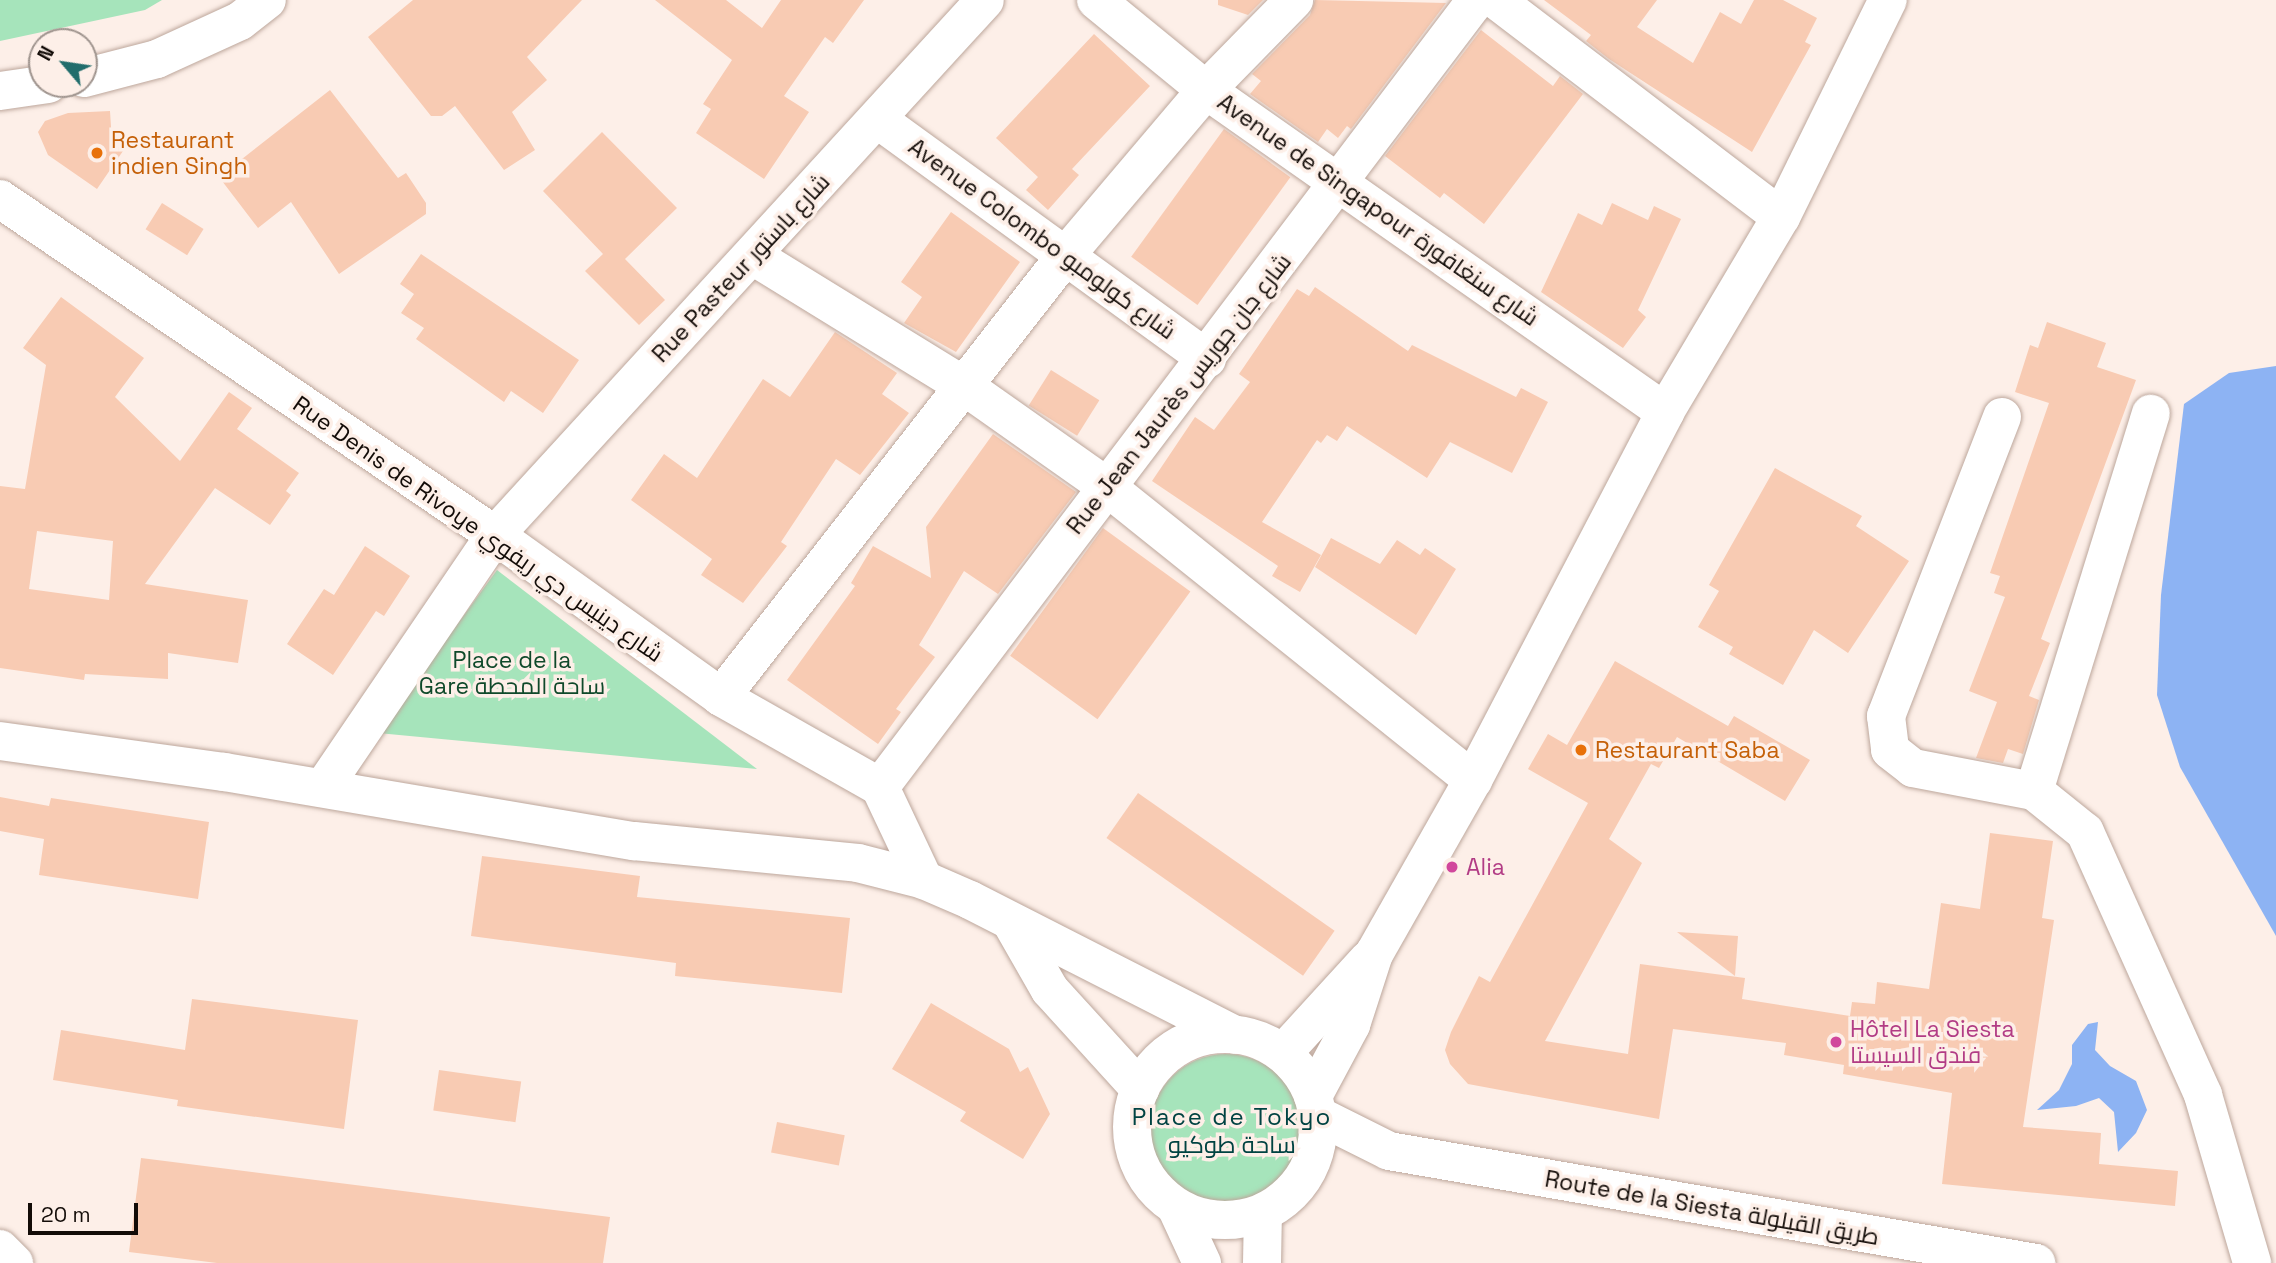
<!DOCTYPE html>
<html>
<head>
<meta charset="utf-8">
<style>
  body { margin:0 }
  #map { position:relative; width:2276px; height:1263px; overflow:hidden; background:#fdefe8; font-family:"Space Grotesk",Cairo,sans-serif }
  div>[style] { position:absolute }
  .green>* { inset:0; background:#a6e4bb }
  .round { border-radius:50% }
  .water>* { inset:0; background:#8db3f3 }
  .building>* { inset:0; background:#f8cbb3; transform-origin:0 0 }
  .roads { filter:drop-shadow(0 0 2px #bda79c) drop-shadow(0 0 2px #bda79c) }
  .minor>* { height:38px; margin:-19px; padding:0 19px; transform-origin:19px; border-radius:19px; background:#fff }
  .major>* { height:38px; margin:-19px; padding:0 19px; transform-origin:19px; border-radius:19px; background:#fff }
  .major>.ring { margin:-19px; padding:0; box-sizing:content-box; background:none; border:38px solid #fff; border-radius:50% }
  .dots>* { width:19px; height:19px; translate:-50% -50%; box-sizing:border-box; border:4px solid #fdefe8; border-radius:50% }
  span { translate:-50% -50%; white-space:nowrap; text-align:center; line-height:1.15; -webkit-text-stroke:7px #fdefe8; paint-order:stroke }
  .food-label { font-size:23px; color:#c56008 }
  .left { translate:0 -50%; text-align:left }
  .street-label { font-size:23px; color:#130c08 }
  .park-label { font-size:23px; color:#0f492a }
  .hotel-label { font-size:23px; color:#b23c85 }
  .neighbourhood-label { font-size:24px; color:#004342; letter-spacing:2px }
  .north { position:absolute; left:28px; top:28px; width:70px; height:70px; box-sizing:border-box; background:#fdefe8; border:2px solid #9f948e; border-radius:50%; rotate:299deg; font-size:19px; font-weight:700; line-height:28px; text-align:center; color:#130c08 }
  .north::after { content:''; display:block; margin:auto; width:24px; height:32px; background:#216d6c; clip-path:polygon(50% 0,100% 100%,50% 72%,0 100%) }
  .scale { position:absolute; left:28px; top:1203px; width:110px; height:32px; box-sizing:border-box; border:4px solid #130c08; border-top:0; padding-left:9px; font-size:21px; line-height:24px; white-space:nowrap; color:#130c08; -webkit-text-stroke:5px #fdefe8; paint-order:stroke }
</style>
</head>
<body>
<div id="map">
  <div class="green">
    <i style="clip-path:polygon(0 0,162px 0,145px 10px,0 41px)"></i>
    <i style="clip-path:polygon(497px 570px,757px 769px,378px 733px)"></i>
    <i class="round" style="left:1150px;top:1054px;width:152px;height:152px"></i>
  </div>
  <div class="water">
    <i style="clip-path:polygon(2276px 366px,2276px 936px,2180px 767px,2157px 695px,2161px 595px,2184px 404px,2229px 373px)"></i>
    <i style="clip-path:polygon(2098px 1022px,2095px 1050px,2110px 1066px,2136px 1081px,2147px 1110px,2136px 1133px,2118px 1152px,2114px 1112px,2099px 1098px,2076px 1106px,2037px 1110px,2059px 1090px,2072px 1064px,2072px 1045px,2088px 1024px)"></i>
  </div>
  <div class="building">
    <i style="clip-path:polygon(413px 0,582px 0,527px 57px,547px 80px,512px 112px,535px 150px,504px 170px,455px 106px,442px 116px,431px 116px,368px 37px)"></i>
    <i style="clip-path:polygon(655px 0,726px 0,762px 28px,781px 0,864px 0,833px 43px,825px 37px,784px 96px,809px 112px,764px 179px,696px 133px,711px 109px,703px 104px,732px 60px)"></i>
    <i style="clip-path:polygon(1218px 0,1263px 0,1248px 15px,1218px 5px)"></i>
    <i style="clip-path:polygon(1315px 0,1446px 3px,1351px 129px,1347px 126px,1338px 138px,1327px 129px,1318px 142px,1250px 94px,1261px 81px,1252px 74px,1310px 15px)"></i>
    <i style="clip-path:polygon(1544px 0,1657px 0,1637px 27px,1693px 63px,1720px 12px,1741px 24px,1754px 0,1783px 0,1817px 18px,1805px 42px,1811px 45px,1752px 152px,1609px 59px,1586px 41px,1591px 35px)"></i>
    <i style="clip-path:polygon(1481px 30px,1553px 86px,1560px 76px,1583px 94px,1484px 224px,1444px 193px,1440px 198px,1385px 156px)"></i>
    <i style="clip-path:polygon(1094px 34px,1150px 86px,1072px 169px,1079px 175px,1048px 210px,1026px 190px,1038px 177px,996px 138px)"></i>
    <i style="clip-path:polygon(330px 90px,398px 178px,406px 173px,426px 203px,426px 214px,339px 274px,291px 202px,258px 228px,219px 177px)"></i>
    <i style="clip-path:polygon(110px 111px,112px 142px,123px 151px,97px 189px,48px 155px,38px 132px,45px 121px,68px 113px)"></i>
    <i style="left:1224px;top:129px;width:82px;height:158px;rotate:36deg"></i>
    <i style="clip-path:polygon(602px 132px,677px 208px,625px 259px,665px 300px,639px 325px,585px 271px,603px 254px,543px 191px)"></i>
    <i style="left:162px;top:203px;width:49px;height:31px;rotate:32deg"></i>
    <i style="clip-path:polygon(1612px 203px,1648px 220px,1654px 206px,1681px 219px,1638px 310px,1646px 317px,1623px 348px,1541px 292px,1578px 213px,1602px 225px)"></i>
    <i style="clip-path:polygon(951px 212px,1020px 262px,956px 352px,904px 323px,922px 297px,901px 282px)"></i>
    <i style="clip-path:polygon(421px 254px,579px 360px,543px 413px,511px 391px,504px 402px,416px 339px,424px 328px,401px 313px,414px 294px,400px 284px)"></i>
    <i style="clip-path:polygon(1315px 287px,1408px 351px,1412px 345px,1516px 397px,1521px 388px,1548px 402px,1512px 473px,1450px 442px,1427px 478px,1347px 426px,1337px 441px,1327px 435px,1321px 443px,1317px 440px,1262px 522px,1321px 555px,1300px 592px,1272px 576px,1278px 566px,1152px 481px,1195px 417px,1214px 430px,1250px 382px,1239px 374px,1297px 289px,1309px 296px)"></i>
    <i style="clip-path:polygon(evenodd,61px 297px,144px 358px,115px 397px,180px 461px,229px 392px,252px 408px,237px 429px,299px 473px,286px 491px,291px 495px,270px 525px,215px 488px,145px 584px,248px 600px,238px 663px,168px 653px,168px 679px,85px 674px,84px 680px,0 668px,0 486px,25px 489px,46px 365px,23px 348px,61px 297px,37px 531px,113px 541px,109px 600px,29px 589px,37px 531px)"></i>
    <i style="clip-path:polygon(2047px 322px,2106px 343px,2097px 367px,2136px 380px,2041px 639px,2050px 643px,2029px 696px,2039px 700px,2023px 754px,2008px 749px,2003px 763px,1976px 758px,1997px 702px,1969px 691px,2005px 597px,1994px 593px,2000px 576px,1990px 573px,2049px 403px,2015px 392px,2030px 345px,2038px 348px)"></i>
    <i style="clip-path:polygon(835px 332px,897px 373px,882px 394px,909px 413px,860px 475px,836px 459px,781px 542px,787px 546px,743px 603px,701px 575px,712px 559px,631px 500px,664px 454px,697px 478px,763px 379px,790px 397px)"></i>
    <i style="left:1051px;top:370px;width:57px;height:42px;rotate:32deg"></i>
    <i style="clip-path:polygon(993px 434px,1076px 492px,998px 594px,964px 571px,919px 645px,935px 657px,896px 709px,901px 712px,878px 744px,787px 680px,855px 586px,851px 583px,873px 546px,931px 578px,926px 527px)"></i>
    <i style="clip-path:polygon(1775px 468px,1862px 516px,1856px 526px,1909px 561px,1848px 653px,1814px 630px,1783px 685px,1729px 654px,1733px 647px,1698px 627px,1719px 591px,1709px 585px)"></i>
    <i style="left:1103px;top:528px;width:108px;height:158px;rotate:36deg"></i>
    <i style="clip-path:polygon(1331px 538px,1380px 564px,1397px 540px,1420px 555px,1425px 548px,1456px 569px,1416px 635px,1315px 567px)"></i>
    <i style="clip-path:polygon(365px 546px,410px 576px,384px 616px,376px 611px,333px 675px,287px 644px,324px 589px,334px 595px)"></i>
    <i style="clip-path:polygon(1615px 661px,1728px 726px,1734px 716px,1810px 760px,1785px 801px,1677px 737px,1659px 768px,1651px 764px,1609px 839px,1642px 863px,1545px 1041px,1628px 1054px,1640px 964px,1745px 978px,1742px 999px,1850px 1016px,1852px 1002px,1875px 1004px,1877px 982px,1929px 989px,1941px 903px,1980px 909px,1990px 833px,2053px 841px,2042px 918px,2054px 920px,2023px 1127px,2101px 1133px,2099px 1164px,2178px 1171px,2175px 1206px,1942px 1184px,1952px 1093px,1843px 1074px,1844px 1065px,1784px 1055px,1786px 1043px,1673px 1029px,1659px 1119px,1468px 1084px,1450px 1064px,1445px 1050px,1451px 1032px,1479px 976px,1490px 982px,1588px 803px,1528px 769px,1548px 734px,1567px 745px)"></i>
    <i style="left:1138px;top:793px;width:240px;height:55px;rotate:35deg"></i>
    <i style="clip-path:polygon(0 797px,49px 806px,51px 798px,209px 822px,198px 899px,39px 875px,44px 839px,0 831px)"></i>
    <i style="clip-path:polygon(482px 856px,640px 876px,637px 897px,850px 918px,842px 993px,675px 976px,676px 963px,471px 936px)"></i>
    <i style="clip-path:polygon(1677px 932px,1738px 936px,1735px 976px)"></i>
    <i style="clip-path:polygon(192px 999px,358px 1020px,344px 1129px,177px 1106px,178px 1100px,53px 1080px,61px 1030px,185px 1050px)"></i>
    <i style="clip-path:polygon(931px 1003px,1009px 1049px,1020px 1072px,1028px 1067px,1050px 1114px,1023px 1159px,960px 1121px,966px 1112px,892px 1069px)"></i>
    <i style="left:439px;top:1070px;width:83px;height:41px;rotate:8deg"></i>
    <i style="left:777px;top:1122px;width:69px;height:31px;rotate:11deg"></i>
    <i style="clip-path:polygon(141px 1158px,610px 1217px,603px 1263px,217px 1263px,129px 1252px)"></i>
  </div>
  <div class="roads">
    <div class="minor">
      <i style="left:1096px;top:0;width:142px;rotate:39.3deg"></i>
      <i style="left:1206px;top:90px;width:561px;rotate:35.05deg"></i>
      <i style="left:1496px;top:0;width:358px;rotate:37.3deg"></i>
      <i style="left:84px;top:78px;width:75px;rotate:-14.6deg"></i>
      <i style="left:157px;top:59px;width:91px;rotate:-24.6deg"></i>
      <i style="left:240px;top:21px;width:34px;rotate:-38deg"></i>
      <i style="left:0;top:91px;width:49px;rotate:-8.3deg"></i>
      <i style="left:877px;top:119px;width:408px;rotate:36deg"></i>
      <i style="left:0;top:199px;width:598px;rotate:34.17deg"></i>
      <i style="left:495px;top:535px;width:278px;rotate:35.6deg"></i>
      <i style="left:721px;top:697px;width:183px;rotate:29.5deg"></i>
      <i style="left:880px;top:787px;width:103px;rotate:64.7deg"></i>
      <i style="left:753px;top:256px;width:248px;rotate:31.6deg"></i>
      <i style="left:964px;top:386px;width:175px;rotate:35.2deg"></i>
      <i style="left:1107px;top:487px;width:469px;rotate:38.7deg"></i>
      <i style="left:2002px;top:417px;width:321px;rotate:111.2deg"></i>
      <i style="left:1886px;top:716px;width:34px;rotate:83deg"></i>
      <i style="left:1890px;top:750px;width:29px;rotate:38deg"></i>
      <i style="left:1913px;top:768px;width:123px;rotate:10.8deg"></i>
      <i style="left:2034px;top:791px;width:65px;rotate:38.8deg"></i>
      <i style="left:2085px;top:832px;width:288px;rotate:65.8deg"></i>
      <i style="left:2203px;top:1095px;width:175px;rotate:73.7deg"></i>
      <i style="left:721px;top:697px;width:561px;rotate:-52.03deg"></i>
      <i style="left:1066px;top:255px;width:216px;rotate:-49.7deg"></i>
      <i style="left:1206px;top:90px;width:126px;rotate:-45.6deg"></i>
      <i style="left:880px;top:787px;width:987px;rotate:-52.86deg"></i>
      <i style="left:323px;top:788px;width:306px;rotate:-55.8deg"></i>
      <i style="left:495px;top:535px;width:725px;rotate:-47.51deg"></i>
      <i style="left:2034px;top:791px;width:395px;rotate:-72.8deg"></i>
      <i style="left:1283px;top:1053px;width:126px;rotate:-47.6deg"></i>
      <i style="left:1313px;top:1096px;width:81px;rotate:-61.8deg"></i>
      <i style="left:1351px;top:1025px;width:75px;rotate:-72.1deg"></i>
      <i style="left:1374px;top:954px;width:200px;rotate:-60.4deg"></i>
      <i style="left:1473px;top:780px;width:415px;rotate:-62.4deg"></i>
      <i style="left:1665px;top:412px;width:227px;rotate:-59.3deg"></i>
      <i style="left:1781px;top:217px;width:242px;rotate:-63.8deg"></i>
      <i style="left:0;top:1249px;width:20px;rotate:45deg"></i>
    </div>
    <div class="major">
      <i style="left:0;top:741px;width:226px;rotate:7.9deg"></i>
      <i style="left:224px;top:772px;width:416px;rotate:9.6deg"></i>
      <i style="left:634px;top:841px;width:225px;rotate:5.6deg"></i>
      <i style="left:858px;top:863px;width:68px;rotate:14.4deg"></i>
      <i style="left:924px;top:880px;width:50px;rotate:23.5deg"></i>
      <i style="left:970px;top:900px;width:297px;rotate:27deg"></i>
      <i style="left:1011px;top:922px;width:78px;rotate:60.2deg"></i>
      <i style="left:1050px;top:990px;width:134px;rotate:47.7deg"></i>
      <i class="ring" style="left:1132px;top:1034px;width:148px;height:148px"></i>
      <i style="left:1317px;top:1115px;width:80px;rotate:26.6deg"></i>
      <i style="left:1389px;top:1151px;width:657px;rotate:9.82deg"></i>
      <i style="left:1176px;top:1207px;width:62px;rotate:65.1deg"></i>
      <i style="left:1262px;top:1263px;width:50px;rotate:-88.9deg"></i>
    </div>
  </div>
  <div class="dots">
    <i style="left:97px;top:153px;background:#e8710a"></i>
    <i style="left:1581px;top:750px;background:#e8710a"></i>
    <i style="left:1452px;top:867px;background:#d1479c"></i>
    <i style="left:1836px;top:1042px;background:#d1479c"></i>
  </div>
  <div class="food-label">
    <span class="left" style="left:111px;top:153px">Restaurant<br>indien Singh</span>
    <span class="left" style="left:1595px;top:750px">Restaurant Saba</span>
  </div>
  <div class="street-label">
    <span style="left:1378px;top:210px;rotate:35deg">Avenue de Singapour شارع سنغافورة</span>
    <span style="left:1042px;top:239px;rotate:36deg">Avenue Colombo شارع كولومبو</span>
    <span style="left:741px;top:268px;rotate:-47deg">Rue Pasteur شارع باستور</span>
    <span style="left:1179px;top:394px;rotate:-52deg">Rue Jean Jaurès شارع جان جوريس</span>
    <span style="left:478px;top:529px;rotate:35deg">Rue Denis de Rivoye شارع دينيس دي ريفوي</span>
    <span style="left:1712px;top:1208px;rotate:10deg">Route de la Siesta طريق القيلولة</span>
  </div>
  <div class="park-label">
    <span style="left:512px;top:673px">Place de la<br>Gare ساحة المحطة</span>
  </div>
  <div class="hotel-label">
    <span class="left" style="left:1466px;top:867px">Alia</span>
    <span class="left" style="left:1850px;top:1042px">Hôtel La Siesta<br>فندق السيستا</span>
  </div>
  <div class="neighbourhood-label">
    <span style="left:1232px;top:1131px">Place de Tokyo<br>ساحة طوكيو</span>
  </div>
  <div class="north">N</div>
  <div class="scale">20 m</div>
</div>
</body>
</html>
